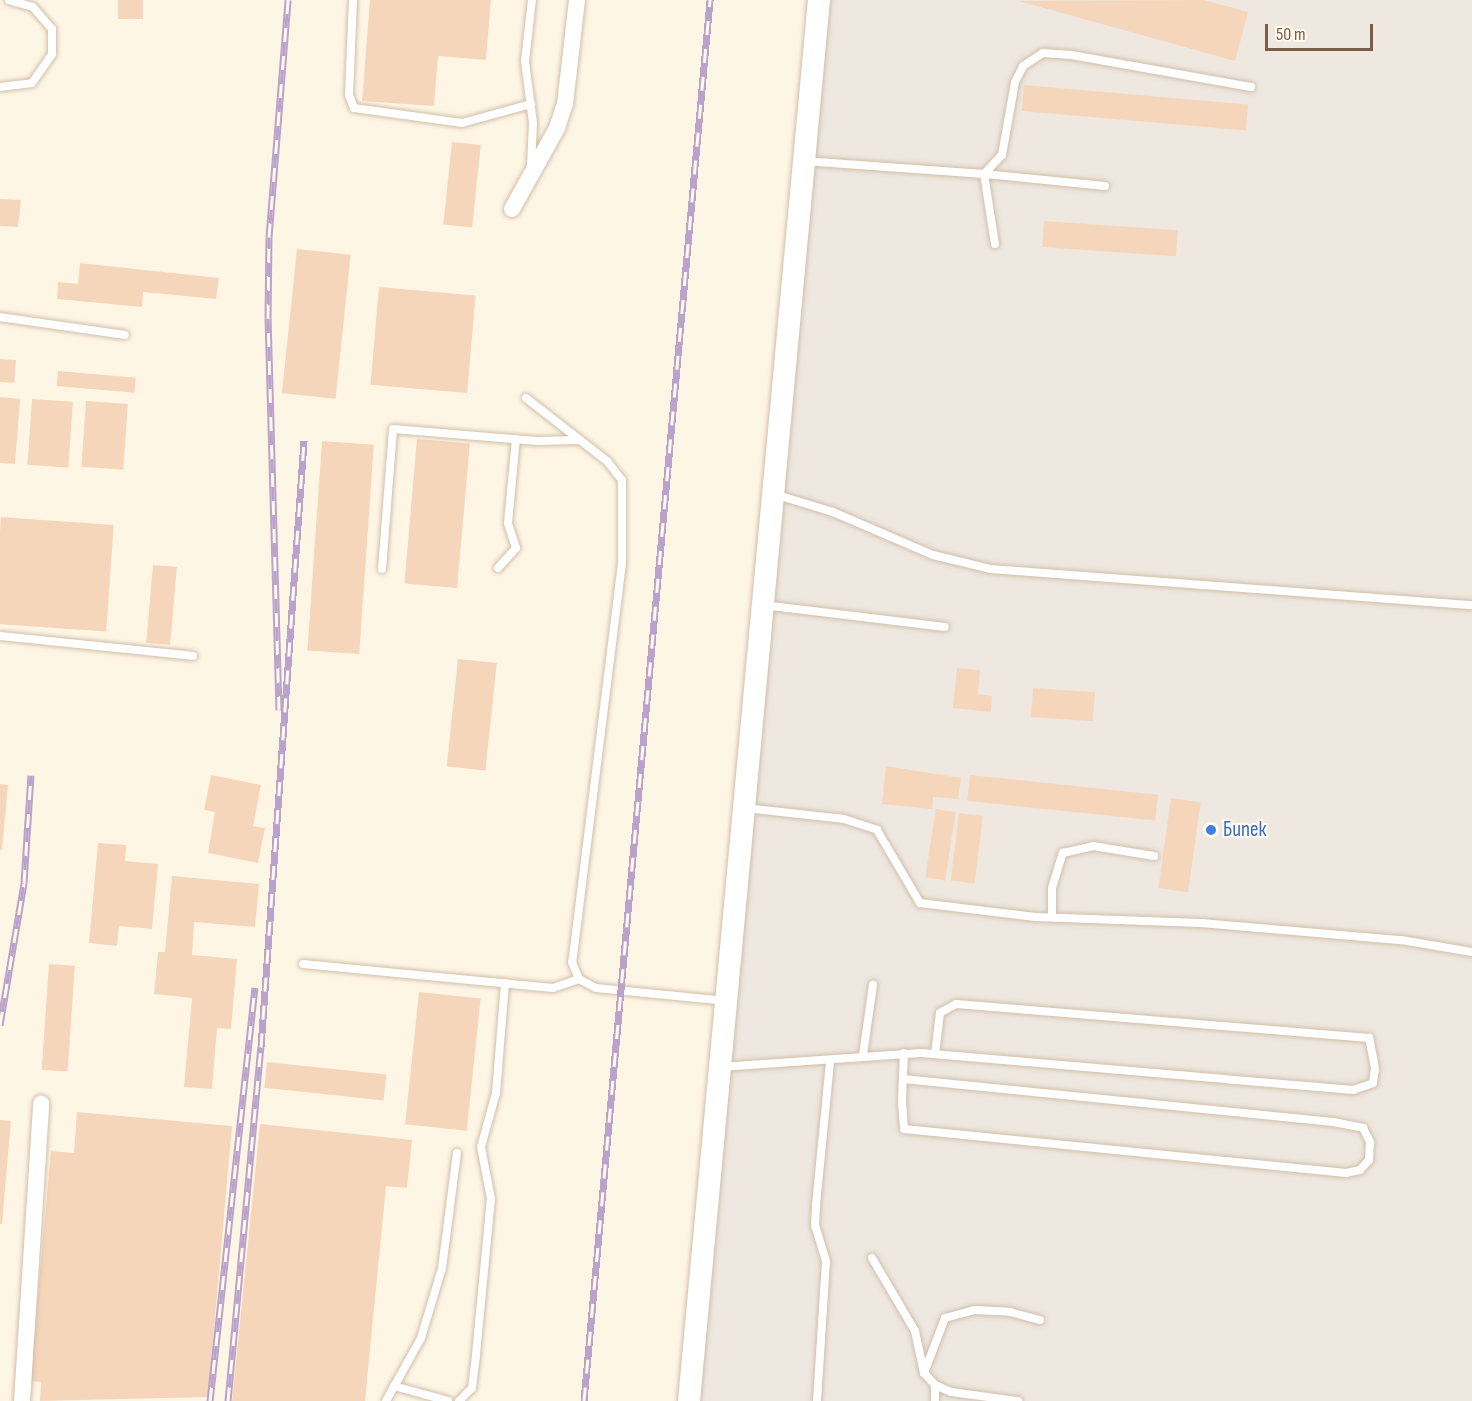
<!DOCTYPE html>
<html>
<head>
<meta charset="utf-8">
<style>
  body { margin:0 }
  #map { position:relative; width:1472px; height:1401px; overflow:hidden; background:#fef6e5; font-family:"Sofia Sans Condensed",sans-serif }
  div>[style] { position:absolute }
  .industrial>* { inset:0; background:#eee8e0 }
  .building>* { inset:0; background:#f6d6ba; transform-origin:0 0 }
  .roads { filter:drop-shadow(0 0 2px #d1beaa) drop-shadow(0 0 2px #d1beaa) }
  .service>* { height:8px; margin:-4px; padding:0 4px; transform-origin:4px; border-radius:4px; background:#fff }
  .minor>* { height:16px; margin:-8px; padding:0 8px; transform-origin:8px; border-radius:8px; background:#fff }
  .secondary>* { height:22px; margin:-11px; padding:0 11px; transform-origin:11px; border-radius:11px; background:#fff }
  .rail>* { height:7px; margin-top:-3.5px; transform-origin:0; background:repeating-linear-gradient(90deg,#fff9ee 0 14px,#baa2ca 0 28px); box-sizing:border-box; border-block:2px solid #baa2ca }
  .dots>* { width:16px; height:16px; translate:-50% -50%; box-sizing:border-box; border:3px solid #fff9ee; border-radius:50% }
  span { translate:-50% -50%; white-space:nowrap; text-align:center; line-height:1.15; -webkit-text-stroke:4.5px #fff9ee; paint-order:stroke }
  .shop-label { font-size:21px; color:#366cbe }
  .left { translate:0 -50%; text-align:left }
  .scale { position:absolute; left:1265px; top:24px; width:108px; height:27px; box-sizing:border-box; border:3px solid #7a5d47; border-top:0; padding-left:8px; font-size:18px; line-height:21px; white-space:nowrap; color:#7a5d47; -webkit-text-stroke:4px #fff9ee; paint-order:stroke }
</style>
</head>
<body>
<div id="map">
  <div class="industrial">
    <i style="clip-path:polygon(818px 0,1472px 0,1472px 1401px,689px 1401px)"></i>
  </div>
  <div class="building">
    <i style="left:118px;top:0;width:25px;height:19px"></i>
    <i style="clip-path:polygon(370px 0,491px 0,486px 60px,438px 56px,434px 106px,362px 101px)"></i>
    <i style="clip-path:polygon(1204px 0,1248px 12px,1235px 61px,1019px 1px)"></i>
    <i style="left:1024px;top:85px;width:225px;height:26px;rotate:5deg"></i>
    <i style="left:452px;top:142px;width:29px;height:83px;rotate:6deg"></i>
    <i style="clip-path:polygon(0 199px,21px 200px,18px 227px,0 226px)"></i>
    <i style="left:1044px;top:221px;width:134px;height:26px;rotate:4deg"></i>
    <i style="left:297px;top:249px;width:54px;height:145px;rotate:6deg"></i>
    <i style="clip-path:polygon(80px 263px,219px 278px,216px 299px,143px 292px,142px 307px,57px 299px,58px 282px,78px 284px)"></i>
    <i style="left:379px;top:287px;width:97px;height:98px;rotate:5deg"></i>
    <i style="left:0;top:359px;width:16px;height:23px;rotate:4deg"></i>
    <i style="left:58px;top:371px;width:78px;height:15px;rotate:5deg"></i>
    <i style="clip-path:polygon(0 397px,20px 399px,15px 464px,0 463px)"></i>
    <i style="left:32px;top:399px;width:41px;height:66px;rotate:4deg"></i>
    <i style="left:86px;top:401px;width:42px;height:66px;rotate:4deg"></i>
    <i style="left:417px;top:439px;width:53px;height:145px;rotate:5deg"></i>
    <i style="left:322px;top:441px;width:52px;height:210px;rotate:4deg"></i>
    <i style="left:1px;top:517px;width:113px;height:107px;rotate:4deg"></i>
    <i style="left:153px;top:565px;width:24px;height:78px;rotate:5deg"></i>
    <i style="left:458px;top:659px;width:39px;height:108px;rotate:6deg"></i>
    <i style="clip-path:polygon(957px 668px,980px 670px,978px 694px,992px 696px,991px 712px,953px 708px)"></i>
    <i style="left:1033px;top:688px;width:62px;height:29px;rotate:4deg"></i>
    <i style="clip-path:polygon(886px 766px,961px 778px,958px 799px,933px 797px,932px 809px,882px 804px)"></i>
    <i style="clip-path:polygon(211px 775px,261px 785px,253px 826px,265px 828px,258px 863px,208px 853px,215px 812px,204px 810px)"></i>
    <i style="left:970px;top:775px;width:189px;height:26px;rotate:6deg"></i>
    <i style="clip-path:polygon(0 784px,8px 785px,2px 850px,0 850px)"></i>
    <i style="left:1171px;top:798px;width:30px;height:91px;rotate:8deg"></i>
    <i style="left:936px;top:809px;width:20px;height:69px;rotate:9deg"></i>
    <i style="left:959px;top:813px;width:24px;height:68px;rotate:7deg"></i>
    <i style="clip-path:polygon(98px 843px,126px 845px,125px 861px,158px 864px,152px 929px,119px 926px,117px 946px,89px 943px)"></i>
    <i style="clip-path:polygon(172px 876px,259px 884px,255px 927px,194px 922px,192px 955px,237px 959px,231px 1029px,217px 1028px,212px 1089px,184px 1087px,192px 998px,154px 994px,158px 952px,165px 952px)"></i>
    <i style="left:49px;top:964px;width:26px;height:106px;rotate:4deg"></i>
    <i style="left:419px;top:992px;width:62px;height:133px;rotate:6deg"></i>
    <i style="left:267px;top:1062px;width:120px;height:26px;rotate:6deg"></i>
    <i style="clip-path:polygon(77px 1112px,232px 1126px,208px 1397px,40px 1401px,41px 1382px,30px 1381px,51px 1151px,74px 1153px)"></i>
    <i style="clip-path:polygon(0 1120px,11px 1121px,2px 1224px,0 1224px)"></i>
    <i style="clip-path:polygon(260px 1124px,412px 1140px,407px 1188px,386px 1186px,365px 1401px,232px 1401px)"></i>
  </div>
  <div class="roads">
    <div class="service">
      <i style="left:353px;top:0;width:95px;rotate:92.4deg"></i>
      <i style="left:349px;top:95px;width:14px;rotate:69deg"></i>
      <i style="left:354px;top:108px;width:109px;rotate:7.9deg"></i>
      <i style="left:462px;top:123px;width:72px;rotate:-15.4deg"></i>
      <i style="left:0;top:87px;width:32px;rotate:-7deg"></i>
      <i style="left:32px;top:83px;width:35px;rotate:-55deg"></i>
      <i style="left:52px;top:54px;width:25px;rotate:-90deg"></i>
      <i style="left:52px;top:29px;width:29px;rotate:-131deg"></i>
      <i style="left:33px;top:7px;width:25px;rotate:-164deg"></i>
      <i style="left:804px;top:161px;width:180px;rotate:4.1deg"></i>
      <i style="left:984px;top:174px;width:71px;rotate:81.1deg"></i>
      <i style="left:531px;top:167px;width:44px;rotate:-87.4deg"></i>
      <i style="left:533px;top:123px;width:63px;rotate:-97.4deg"></i>
      <i style="left:525px;top:61px;width:61px;rotate:-83.5deg"></i>
      <i style="left:1105px;top:186px;width:122px;rotate:-174.3deg"></i>
      <i style="left:984px;top:174px;width:26px;rotate:-47deg"></i>
      <i style="left:1002px;top:155px;width:74px;rotate:-79.9deg"></i>
      <i style="left:1015px;top:82px;width:18px;rotate:-63deg"></i>
      <i style="left:1023px;top:66px;width:24px;rotate:-33deg"></i>
      <i style="left:1043px;top:53px;width:28px;rotate:4deg"></i>
      <i style="left:1071px;top:55px;width:183px;rotate:10.1deg"></i>
      <i style="left:0;top:317px;width:126px;rotate:8.2deg"></i>
      <i style="left:526px;top:398px;width:103px;rotate:37.9deg"></i>
      <i style="left:607px;top:461px;width:24px;rotate:52deg"></i>
      <i style="left:622px;top:480px;width:83px;rotate:90deg"></i>
      <i style="left:622px;top:563px;width:402px;rotate:97.1deg"></i>
      <i style="left:572px;top:962px;width:18px;rotate:68deg"></i>
      <i style="left:579px;top:979px;width:19px;rotate:28deg"></i>
      <i style="left:596px;top:988px;width:131px;rotate:5.7deg"></i>
      <i style="left:774px;top:494px;width:62px;rotate:17deg"></i>
      <i style="left:833px;top:512px;width:109px;rotate:23.3deg"></i>
      <i style="left:933px;top:555px;width:60px;rotate:13.6deg"></i>
      <i style="left:991px;top:569px;width:482px;rotate:4.3deg"></i>
      <i style="left:498px;top:568px;width:27px;rotate:-48deg"></i>
      <i style="left:516px;top:548px;width:26px;rotate:-108deg"></i>
      <i style="left:508px;top:523px;width:84px;rotate:-84.6deg"></i>
      <i style="left:382px;top:569px;width:140px;rotate:-85.5deg"></i>
      <i style="left:393px;top:429px;width:144px;rotate:4.8deg"></i>
      <i style="left:537px;top:441px;width:42px;rotate:-1.4deg"></i>
      <i style="left:763px;top:605px;width:183px;rotate:6.9deg"></i>
      <i style="left:0;top:636px;width:194px;rotate:5.9deg"></i>
      <i style="left:745px;top:808px;width:100px;rotate:6.3deg"></i>
      <i style="left:844px;top:819px;width:35px;rotate:18deg"></i>
      <i style="left:877px;top:830px;width:85px;rotate:59.5deg"></i>
      <i style="left:920px;top:903px;width:116px;rotate:6.9deg"></i>
      <i style="left:1035px;top:917px;width:166px;rotate:2.1deg"></i>
      <i style="left:1201px;top:923px;width:201px;rotate:4.9deg"></i>
      <i style="left:1401px;top:940px;width:72px;rotate:9.6deg"></i>
      <i style="left:1052px;top:917px;width:29px;rotate:-90deg"></i>
      <i style="left:1052px;top:888px;width:37px;rotate:-73deg"></i>
      <i style="left:1063px;top:853px;width:31px;rotate:-13deg"></i>
      <i style="left:1093px;top:846px;width:62px;rotate:9.3deg"></i>
      <i style="left:303px;top:964px;width:251px;rotate:5.5deg"></i>
      <i style="left:553px;top:988px;width:28px;rotate:-19deg"></i>
      <i style="left:863px;top:1055px;width:71px;rotate:-81.9deg"></i>
      <i style="left:721px;top:1067px;width:200px;rotate:-4deg"></i>
      <i style="left:921px;top:1053px;width:434px;rotate:4.9deg"></i>
      <i style="left:1353px;top:1090px;width:21px;rotate:-19deg"></i>
      <i style="left:1373px;top:1083px;width:15px;rotate:-82deg"></i>
      <i style="left:1375px;top:1068px;width:31px;rotate:-101deg"></i>
      <i style="left:1369px;top:1038px;width:414px;rotate:-175.3deg"></i>
      <i style="left:956px;top:1004px;width:18px;rotate:151deg"></i>
      <i style="left:940px;top:1013px;width:41px;rotate:97deg"></i>
      <i style="left:903px;top:1079px;width:432px;rotate:5.7deg"></i>
      <i style="left:1333px;top:1122px;width:31px;rotate:11deg"></i>
      <i style="left:1363px;top:1128px;width:16px;rotate:63deg"></i>
      <i style="left:1370px;top:1142px;width:18px;rotate:93deg"></i>
      <i style="left:1369px;top:1160px;width:13px;rotate:132deg"></i>
      <i style="left:1360px;top:1170px;width:14px;rotate:168deg"></i>
      <i style="left:1346px;top:1173px;width:444px;rotate:-174.3deg"></i>
      <i style="left:904px;top:1129px;width:26px;rotate:-94deg"></i>
      <i style="left:902px;top:1103px;width:24px;rotate:-88deg"></i>
      <i style="left:903px;top:1079px;width:26px;rotate:-88deg"></i>
      <i style="left:872px;top:1258px;width:85px;rotate:59.5deg"></i>
      <i style="left:915px;top:1331px;width:43px;rotate:77.9deg"></i>
      <i style="left:924px;top:1373px;width:16px;rotate:47deg"></i>
      <i style="left:935px;top:1385px;width:17px;rotate:24deg"></i>
      <i style="left:951px;top:1392px;width:68px;rotate:7.7deg"></i>
      <i style="left:924px;top:1373px;width:59px;rotate:-69.1deg"></i>
      <i style="left:945px;top:1318px;width:31px;rotate:-15deg"></i>
      <i style="left:975px;top:1310px;width:35px;rotate:3deg"></i>
      <i style="left:1010px;top:1312px;width:31px;rotate:15deg"></i>
      <i style="left:394px;top:1386px;width:56px;rotate:15.5deg"></i>
      <i style="left:386px;top:1401px;width:72px;rotate:-60.9deg"></i>
      <i style="left:421px;top:1338px;width:73px;rotate:-73.3deg"></i>
      <i style="left:442px;top:1268px;width:116px;rotate:-82.6deg"></i>
      <i style="left:459px;top:1401px;width:18px;rotate:-45deg"></i>
      <i style="left:472px;top:1388px;width:34px;rotate:-83deg"></i>
      <i style="left:476px;top:1354px;width:156px;rotate:-84.5deg"></i>
      <i style="left:491px;top:1199px;width:53px;rotate:-100.9deg"></i>
      <i style="left:481px;top:1147px;width:56px;rotate:-74.5deg"></i>
      <i style="left:496px;top:1093px;width:110px;rotate:-85.3deg"></i>
      <i style="left:817px;top:1401px;width:140px;rotate:-86.3deg"></i>
      <i style="left:826px;top:1261px;width:37px;rotate:-107deg"></i>
      <i style="left:815px;top:1226px;width:21px;rotate:-87deg"></i>
      <i style="left:816px;top:1205px;width:145px;rotate:-84.4deg"></i>
      <i style="left:935px;top:1401px;width:16px;rotate:-90deg"></i>
    </div>
    <div class="minor">
      <i style="left:512px;top:209px;width:93px;rotate:-60.9deg"></i>
      <i style="left:557px;top:128px;width:25px;rotate:-72deg"></i>
      <i style="left:565px;top:104px;width:105px;rotate:-83.4deg"></i>
      <i style="left:22px;top:1401px;width:298px;rotate:-86.3deg"></i>
    </div>
    <div class="secondary">
      <i style="left:689px;top:1401px;width:1407px;rotate:-84.7deg"></i>
    </div>
  </div>
  <div class="rail">
    <i style="left:279px;top:710px;width:392px;rotate:-91.6deg"></i>
    <i style="left:268px;top:318px;width:81px;rotate:-89.3deg"></i>
    <i style="left:269px;top:237px;width:238px;rotate:-85.4deg"></i>
    <i style="left:0;top:1025px;width:144px;rotate:-80.4deg"></i>
    <i style="left:24px;top:883px;width:108px;rotate:-86.3deg"></i>
    <i style="left:210px;top:1401px;width:416px;rotate:-83.8deg"></i>
    <i style="left:228px;top:1401px;width:356px;rotate:-84.7deg"></i>
    <i style="left:261px;top:1047px;width:608px;rotate:-85.94deg"></i>
    <i style="left:584px;top:1401px;width:1407px;rotate:-84.86deg"></i>
  </div>
  <div class="dots">
    <i style="left:1211px;top:830px;background:#3f7fe0"></i>
  </div>
  <div class="shop-label">
    <span class="left" style="left:1223px;top:830px">Бипек</span>
  </div>
  <div class="scale">50 m</div>
</div>
</body>
</html>
